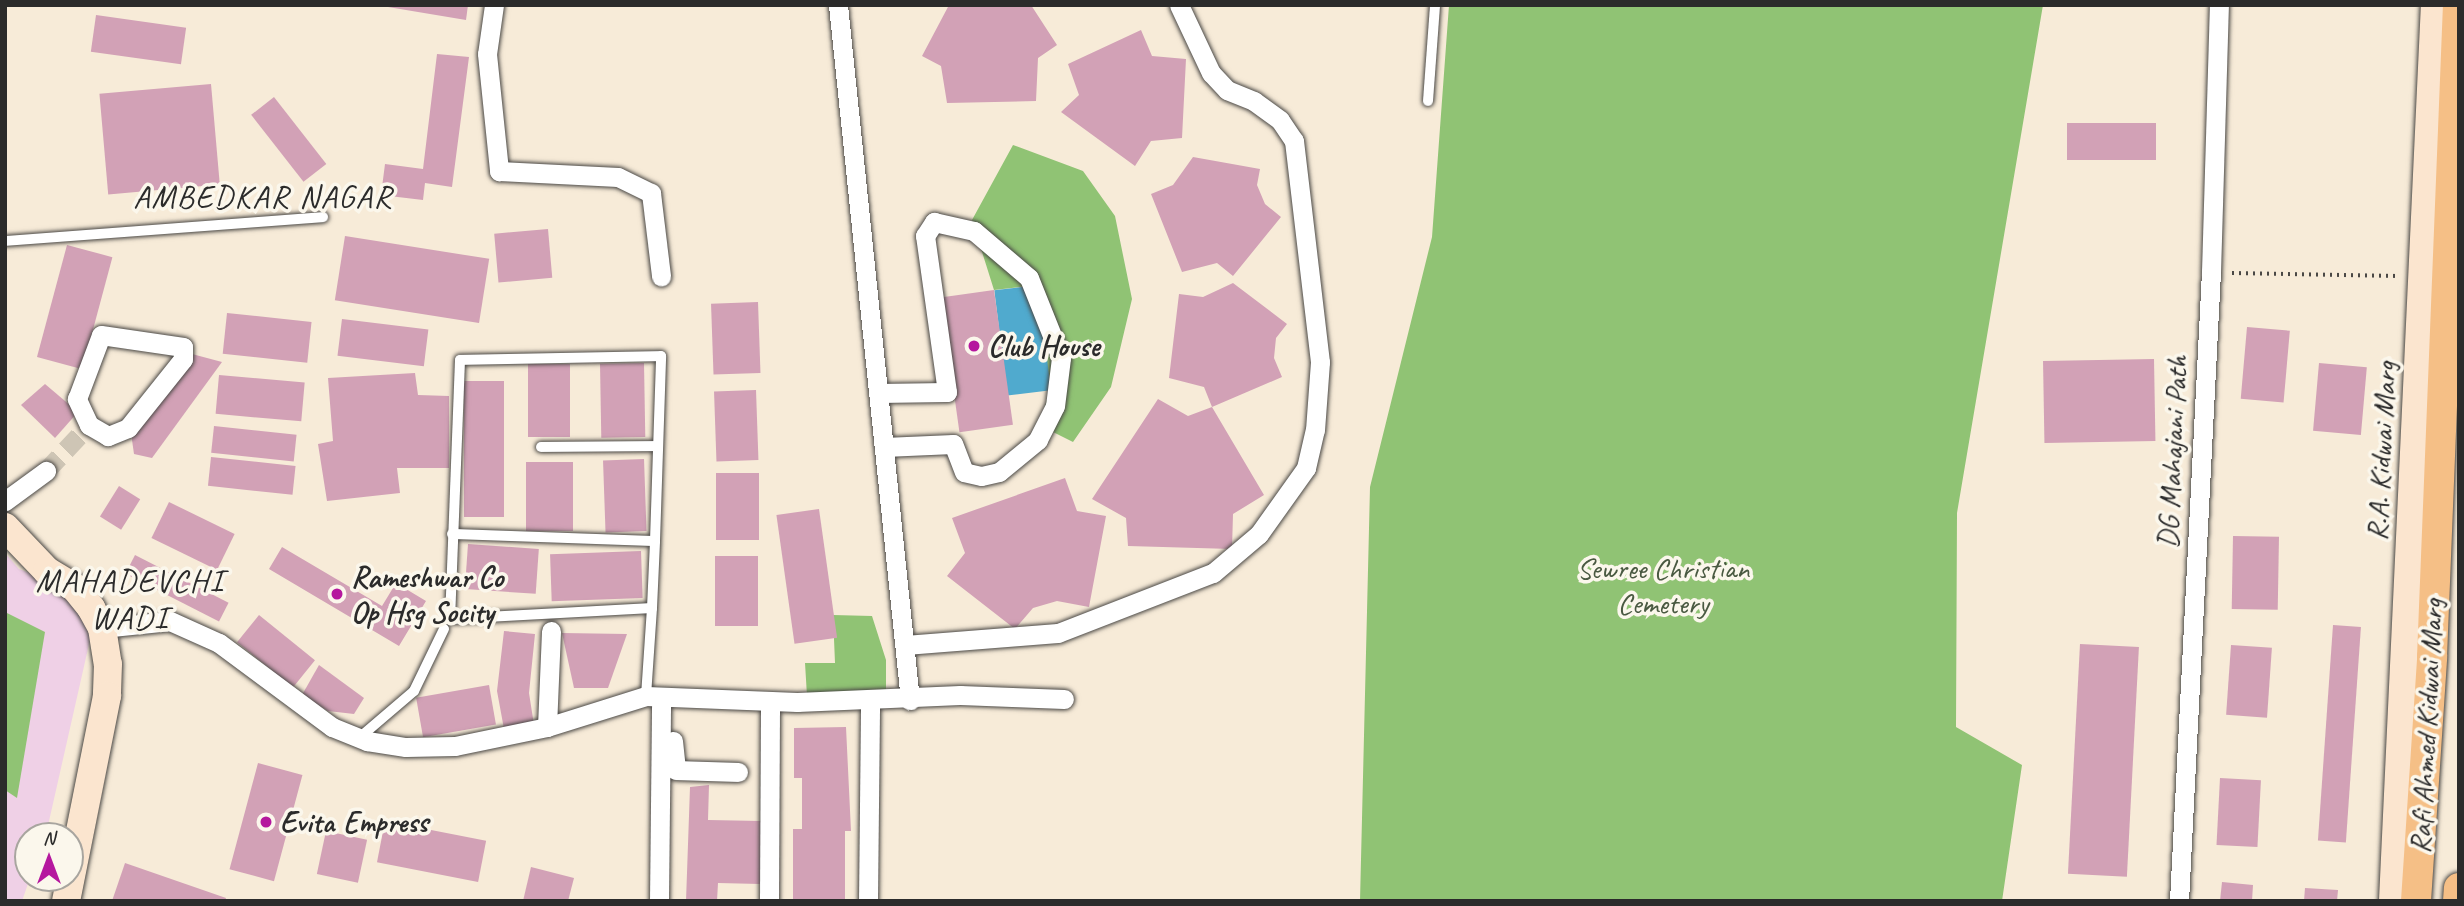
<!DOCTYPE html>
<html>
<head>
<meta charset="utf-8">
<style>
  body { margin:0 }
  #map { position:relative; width:2464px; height:906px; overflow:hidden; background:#f7ebd8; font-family:Caveat,sans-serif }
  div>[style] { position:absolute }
  .built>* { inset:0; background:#efd0e6 }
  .green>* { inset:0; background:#90c374 }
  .water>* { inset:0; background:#50aace; transform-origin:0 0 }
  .building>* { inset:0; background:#d2a1b6; transform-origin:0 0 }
  .street-tunnel>* { height:19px; margin-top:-9.5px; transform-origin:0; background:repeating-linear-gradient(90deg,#cec5b5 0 19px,transparent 0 29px) }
  .path>* { height:3.5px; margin-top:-1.75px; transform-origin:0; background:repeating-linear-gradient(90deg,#4a4845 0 2px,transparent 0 7px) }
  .roads { filter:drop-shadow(0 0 2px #4a4845) drop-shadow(0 0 2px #4a4845) }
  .lane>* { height:10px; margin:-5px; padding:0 5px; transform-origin:5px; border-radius:5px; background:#fff }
  .street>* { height:19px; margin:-9.5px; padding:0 9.5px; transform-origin:9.5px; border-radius:9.5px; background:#fff }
  .secondary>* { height:28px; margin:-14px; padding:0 14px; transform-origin:14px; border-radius:14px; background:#fbe5cf }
  .primary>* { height:30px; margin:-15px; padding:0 15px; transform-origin:15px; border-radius:15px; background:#f5bf86 }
  .dots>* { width:19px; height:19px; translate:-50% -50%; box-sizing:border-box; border:4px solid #fbf7ec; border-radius:50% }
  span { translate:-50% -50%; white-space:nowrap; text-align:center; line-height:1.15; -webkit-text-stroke:7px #fbf7ec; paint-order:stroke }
  .poi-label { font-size:30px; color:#2b2b2b; font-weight:700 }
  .left { translate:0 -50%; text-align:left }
  .street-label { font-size:30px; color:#2b2b2b }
  .park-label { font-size:30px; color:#495941 }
  .neighbourhood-label { font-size:32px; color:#2b2b2b; letter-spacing:2px }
  .frame { position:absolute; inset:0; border:7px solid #2b2b2b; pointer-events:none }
  .north { position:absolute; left:14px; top:822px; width:70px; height:70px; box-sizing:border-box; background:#fbf7ec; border:2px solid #a8a59f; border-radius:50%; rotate:0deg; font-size:19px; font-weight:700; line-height:28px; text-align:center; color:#2b2b2b }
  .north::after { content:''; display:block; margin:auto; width:24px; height:32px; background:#b5179e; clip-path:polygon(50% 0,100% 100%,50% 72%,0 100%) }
</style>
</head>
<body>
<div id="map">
  <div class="built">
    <i style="clip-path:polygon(5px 553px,19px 569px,99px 600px,47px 830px,45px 836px,28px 836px,30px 878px,22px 901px,5px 901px)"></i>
  </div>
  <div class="green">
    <i style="clip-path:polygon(1449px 5px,2043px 5px,1957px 513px,1956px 727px,2022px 765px,2002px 901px,1360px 901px,1370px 487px,1432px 237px)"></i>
    <i style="clip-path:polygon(1013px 145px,1083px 171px,1115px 216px,1132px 299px,1111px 387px,1073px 442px,1039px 425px,1050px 390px,1037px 285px,994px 290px,972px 220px)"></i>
    <i style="clip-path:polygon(5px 612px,45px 632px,17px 798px,5px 790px)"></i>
    <i style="clip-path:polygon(833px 615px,872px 616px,886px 660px,886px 698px,807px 696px,805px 663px,835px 663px)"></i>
  </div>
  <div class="water">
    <i style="left:1038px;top:285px;width:106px;height:44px;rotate:83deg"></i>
  </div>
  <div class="building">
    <i style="clip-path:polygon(376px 5px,468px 5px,466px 20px)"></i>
    <i style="clip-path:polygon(949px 5px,1031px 5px,1057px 45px,1038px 58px,1036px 101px,947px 103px,941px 66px,922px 56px)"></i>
    <i style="left:96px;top:15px;width:91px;height:37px;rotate:8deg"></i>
    <i style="clip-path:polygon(1141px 30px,1152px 56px,1186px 59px,1182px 138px,1151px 141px,1135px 166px,1061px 112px,1079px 95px,1068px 64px)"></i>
    <i style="clip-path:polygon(437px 54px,469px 57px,452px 187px,425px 183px,423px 200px,381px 195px,385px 164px,423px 169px)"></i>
    <i style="left:211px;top:84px;width:101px;height:112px;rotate:85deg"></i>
    <i style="left:274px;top:97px;width:85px;height:29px;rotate:52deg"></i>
    <i style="left:2067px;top:123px;width:89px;height:37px"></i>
    <i style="clip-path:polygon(1193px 157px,1260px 169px,1257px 185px,1265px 204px,1281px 217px,1233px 276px,1217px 263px,1182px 272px,1151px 194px,1173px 185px)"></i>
    <i style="left:548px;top:229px;width:49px;height:54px;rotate:85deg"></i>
    <i style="left:345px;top:236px;width:146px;height:65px;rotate:9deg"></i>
    <i style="left:67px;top:245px;width:47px;height:116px;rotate:15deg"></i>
    <i style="clip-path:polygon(1233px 283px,1287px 324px,1276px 338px,1274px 358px,1282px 377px,1212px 407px,1204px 387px,1169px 378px,1179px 294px,1203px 297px)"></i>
    <i style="left:994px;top:290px;width:136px;height:54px;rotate:82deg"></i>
    <i style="left:758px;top:302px;width:71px;height:47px;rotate:88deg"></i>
    <i style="left:227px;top:313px;width:85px;height:41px;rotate:6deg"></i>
    <i style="left:342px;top:319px;width:87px;height:37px;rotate:7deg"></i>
    <i style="left:2247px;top:327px;width:43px;height:72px;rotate:5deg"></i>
    <i style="clip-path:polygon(192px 354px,222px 362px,152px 458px,134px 454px,131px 433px)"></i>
    <i style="left:2154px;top:359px;width:82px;height:111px;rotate:89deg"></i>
    <i style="left:644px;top:363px;width:74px;height:44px;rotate:89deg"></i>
    <i style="left:2319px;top:363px;width:48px;height:68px;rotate:5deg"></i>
    <i style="left:528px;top:364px;width:42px;height:73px"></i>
    <i style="clip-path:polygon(415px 373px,418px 395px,449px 396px,449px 468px,397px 468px,400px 493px,327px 501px,318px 444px,333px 441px,328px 378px)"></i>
    <i style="left:219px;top:375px;width:86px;height:39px;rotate:5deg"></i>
    <i style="left:464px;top:381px;width:40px;height:136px"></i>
    <i style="clip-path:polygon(45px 384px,78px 412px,55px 438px,21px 405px)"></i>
    <i style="left:756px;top:390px;width:70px;height:42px;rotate:88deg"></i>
    <i style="clip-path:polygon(1158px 399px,1188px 416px,1212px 407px,1264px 495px,1233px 514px,1232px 549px,1128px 546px,1126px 518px,1092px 499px)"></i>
    <i style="left:214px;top:426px;width:83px;height:27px;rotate:6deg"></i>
    <i style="left:211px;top:457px;width:85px;height:29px;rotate:6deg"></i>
    <i style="left:644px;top:459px;width:72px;height:41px;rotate:88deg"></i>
    <i style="left:526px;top:462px;width:47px;height:69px"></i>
    <i style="left:716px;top:473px;width:43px;height:67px"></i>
    <i style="clip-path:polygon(1065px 478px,1077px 511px,1106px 516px,1089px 607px,1057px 601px,1033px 608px,1015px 629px,947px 576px,965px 553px,952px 518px)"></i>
    <i style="left:119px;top:486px;width:25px;height:36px;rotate:32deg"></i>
    <i style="left:169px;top:502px;width:73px;height:40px;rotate:26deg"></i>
    <i style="left:819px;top:509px;width:130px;height:43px;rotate:82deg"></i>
    <i style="left:2233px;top:536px;width:46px;height:73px;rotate:1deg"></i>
    <i style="left:468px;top:544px;width:71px;height:45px;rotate:4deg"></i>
    <i style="clip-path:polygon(282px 547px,382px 606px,396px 583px,426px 601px,399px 646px,269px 569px)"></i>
    <i style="left:641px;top:551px;width:47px;height:91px;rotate:88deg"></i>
    <i style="left:135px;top:555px;width:105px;height:21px;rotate:27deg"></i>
    <i style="left:715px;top:556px;width:43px;height:70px"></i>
    <i style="left:259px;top:615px;width:72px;height:35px;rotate:39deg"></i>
    <i style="left:2333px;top:625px;width:28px;height:216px;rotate:4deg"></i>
    <i style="clip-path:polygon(504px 631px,535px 634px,529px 693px,534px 725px,504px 729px,497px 691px)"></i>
    <i style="clip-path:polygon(562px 633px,627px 634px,608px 688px,574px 688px)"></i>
    <i style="left:2080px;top:644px;width:59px;height:230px;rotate:3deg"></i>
    <i style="left:2231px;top:645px;width:41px;height:70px;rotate:4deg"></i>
    <i style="clip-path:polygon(319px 665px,364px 698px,354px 714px,328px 711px,302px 695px)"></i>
    <i style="left:489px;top:685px;width:40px;height:74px;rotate:80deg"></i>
    <i style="clip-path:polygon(846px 727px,851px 831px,845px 831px,845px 901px,793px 899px,793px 829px,802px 829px,802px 778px,794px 778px,794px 728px)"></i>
    <i style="left:258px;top:763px;width:46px;height:110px;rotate:15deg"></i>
    <i style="left:2220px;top:778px;width:41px;height:67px;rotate:3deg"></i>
    <i style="clip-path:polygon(709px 785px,708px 820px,761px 821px,760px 884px,718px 883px,717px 901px,686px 901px,690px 787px)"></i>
    <i style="left:385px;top:821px;width:103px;height:42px;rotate:11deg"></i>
    <i style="left:326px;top:831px;width:42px;height:44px;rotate:12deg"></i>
    <i style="clip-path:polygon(125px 863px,226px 898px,225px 901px,112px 901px)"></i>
    <i style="clip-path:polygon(531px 867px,574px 878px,568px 901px,523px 901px)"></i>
    <i style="clip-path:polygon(2222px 882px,2253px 885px,2252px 901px,2220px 901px)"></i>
    <i style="clip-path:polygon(2305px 888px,2338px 890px,2337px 901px,2304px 901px)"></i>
  </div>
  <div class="street-tunnel">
    <i style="left:46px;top:471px;width:63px;rotate:-46.9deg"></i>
  </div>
  <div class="path">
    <i style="left:2232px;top:273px;width:167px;rotate:1deg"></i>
  </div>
  <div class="roads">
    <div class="lane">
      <i style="left:1428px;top:101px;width:96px;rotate:-85.8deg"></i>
      <i style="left:5px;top:241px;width:319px;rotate:-4.3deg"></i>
      <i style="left:541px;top:447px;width:117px;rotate:-0.5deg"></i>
      <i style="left:452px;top:534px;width:203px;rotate:2deg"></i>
      <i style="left:646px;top:696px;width:88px;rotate:-86.1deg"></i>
      <i style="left:652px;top:608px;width:67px;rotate:-87.4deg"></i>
      <i style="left:655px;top:541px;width:185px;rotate:-88.1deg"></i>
      <i style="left:661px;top:356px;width:201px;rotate:178.9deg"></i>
      <i style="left:460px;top:360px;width:259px;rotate:92.2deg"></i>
      <i style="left:450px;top:619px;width:202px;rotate:-3.1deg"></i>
      <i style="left:359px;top:738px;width:72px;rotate:-40.5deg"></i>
      <i style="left:414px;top:691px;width:69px;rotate:-64.2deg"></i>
    </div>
    <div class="street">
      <i style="left:494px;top:5px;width:49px;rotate:98.1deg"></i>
      <i style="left:487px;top:54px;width:118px;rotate:84.1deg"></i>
      <i style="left:499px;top:171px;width:119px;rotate:2.9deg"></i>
      <i style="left:618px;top:177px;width:37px;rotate:26deg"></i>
      <i style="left:651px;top:193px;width:84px;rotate:83.1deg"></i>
      <i style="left:838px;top:5px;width:699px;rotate:84.09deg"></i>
      <i style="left:101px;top:335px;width:83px;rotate:8.3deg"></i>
      <i style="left:183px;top:347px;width:12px;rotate:90deg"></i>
      <i style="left:183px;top:359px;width:88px;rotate:128.6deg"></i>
      <i style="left:128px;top:428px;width:22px;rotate:158deg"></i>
      <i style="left:108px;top:436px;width:22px;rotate:-150deg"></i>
      <i style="left:89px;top:425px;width:29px;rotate:-115deg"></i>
      <i style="left:77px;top:399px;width:68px;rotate:-69.4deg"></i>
      <i style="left:878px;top:393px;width:69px;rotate:-0.8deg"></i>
      <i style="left:947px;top:392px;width:158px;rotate:-98deg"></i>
      <i style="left:925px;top:236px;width:17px;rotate:-57deg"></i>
      <i style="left:934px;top:222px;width:41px;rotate:12.7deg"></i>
      <i style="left:974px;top:231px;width:72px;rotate:40.5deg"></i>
      <i style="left:1029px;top:278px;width:86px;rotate:68.2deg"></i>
      <i style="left:1061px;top:358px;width:48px;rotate:97.1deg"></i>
      <i style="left:1055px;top:406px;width:38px;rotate:117deg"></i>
      <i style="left:1038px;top:440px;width:50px;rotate:140.6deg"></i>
      <i style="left:999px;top:472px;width:18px;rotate:167deg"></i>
      <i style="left:981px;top:476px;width:17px;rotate:-167deg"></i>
      <i style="left:964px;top:472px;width:30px;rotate:-111deg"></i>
      <i style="left:953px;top:444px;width:69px;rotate:177.5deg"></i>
      <i style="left:5px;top:501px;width:51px;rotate:-36.2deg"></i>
      <i style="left:102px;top:628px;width:68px;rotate:-5.9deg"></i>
      <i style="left:170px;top:621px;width:54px;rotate:24.2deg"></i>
      <i style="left:219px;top:643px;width:141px;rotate:36.6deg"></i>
      <i style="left:332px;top:727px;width:38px;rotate:22deg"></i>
      <i style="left:367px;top:741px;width:39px;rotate:9deg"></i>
      <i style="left:406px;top:747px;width:49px;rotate:-1.2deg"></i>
      <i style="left:455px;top:746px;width:94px;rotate:-11.7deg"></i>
      <i style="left:547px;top:727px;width:104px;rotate:-17.4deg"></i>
      <i style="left:646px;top:696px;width:151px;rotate:2.3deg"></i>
      <i style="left:797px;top:702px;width:163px;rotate:-2.5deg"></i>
      <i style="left:960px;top:695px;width:104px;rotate:2.2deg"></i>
      <i style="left:905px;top:645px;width:153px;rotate:-4.5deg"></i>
      <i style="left:1058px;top:633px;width:166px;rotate:-21.2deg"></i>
      <i style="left:1213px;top:573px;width:60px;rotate:-40.3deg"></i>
      <i style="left:1259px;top:534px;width:81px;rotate:-54.5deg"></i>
      <i style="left:1306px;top:468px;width:39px;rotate:-77deg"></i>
      <i style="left:1315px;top:430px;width:68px;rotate:-85.8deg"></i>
      <i style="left:1320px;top:362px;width:223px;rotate:-96.7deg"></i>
      <i style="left:1294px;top:141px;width:25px;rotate:-124deg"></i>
      <i style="left:1280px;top:120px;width:32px;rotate:-144deg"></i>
      <i style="left:1254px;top:101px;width:29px;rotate:-158deg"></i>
      <i style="left:1227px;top:90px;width:23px;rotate:-133deg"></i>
      <i style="left:1211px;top:73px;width:75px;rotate:-115.2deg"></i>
      <i style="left:547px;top:727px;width:96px;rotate:-87.6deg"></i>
      <i style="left:673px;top:741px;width:29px;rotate:84deg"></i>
      <i style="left:676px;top:770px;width:62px;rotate:1.8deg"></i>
      <i style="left:659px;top:901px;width:204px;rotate:-89.4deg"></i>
      <i style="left:769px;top:901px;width:200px;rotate:-89.7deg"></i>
      <i style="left:868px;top:901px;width:200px;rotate:-89.4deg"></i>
      <i style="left:2179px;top:901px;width:630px;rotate:-87.09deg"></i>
      <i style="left:2211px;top:272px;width:267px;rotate:-88.3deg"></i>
    </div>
    <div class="secondary">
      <i style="left:5px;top:527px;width:61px;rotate:46.3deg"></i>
      <i style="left:47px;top:571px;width:33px;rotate:31deg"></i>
      <i style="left:75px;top:588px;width:26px;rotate:51deg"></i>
      <i style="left:91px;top:608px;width:23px;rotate:61deg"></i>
      <i style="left:102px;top:628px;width:36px;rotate:81deg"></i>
      <i style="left:108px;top:664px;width:32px;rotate:92deg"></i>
      <i style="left:107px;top:696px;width:209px;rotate:101.3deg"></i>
      <i style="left:2393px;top:901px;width:897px;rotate:-87.32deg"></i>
    </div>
    <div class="primary">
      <i style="left:2416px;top:901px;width:245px;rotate:-86.2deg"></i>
      <i style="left:2432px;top:657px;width:653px;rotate:-87.72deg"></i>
      <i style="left:2458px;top:901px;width:13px;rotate:-86deg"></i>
    </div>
  </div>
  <div class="dots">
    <i style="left:974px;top:346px;background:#b5179e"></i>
    <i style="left:337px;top:594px;background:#b5179e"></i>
    <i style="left:266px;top:822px;background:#b5179e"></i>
  </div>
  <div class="poi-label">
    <span class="left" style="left:988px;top:346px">Club House</span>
    <span class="left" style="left:351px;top:594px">Rameshwar Co<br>Op Hsg Socity</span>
    <span class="left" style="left:280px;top:822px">Evita Empress</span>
  </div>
  <div class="street-label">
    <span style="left:2381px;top:451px;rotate:-87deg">R.A. Kidwai Marg</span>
    <span style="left:2172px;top:452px;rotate:-87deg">DG Mahajani Path</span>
    <span style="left:2426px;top:726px;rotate:-87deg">Rafi Ahmed Kidwai Marg</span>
  </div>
  <div class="park-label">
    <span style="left:1663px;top:585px">Sewree Christian<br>Cemetery</span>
  </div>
  <div class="neighbourhood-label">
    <span style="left:263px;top:197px">AMBEDKAR NAGAR</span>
    <span style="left:130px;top:600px">MAHADEVCHI<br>WADI</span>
  </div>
  <div class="frame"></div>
  <div class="north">N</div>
</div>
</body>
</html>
